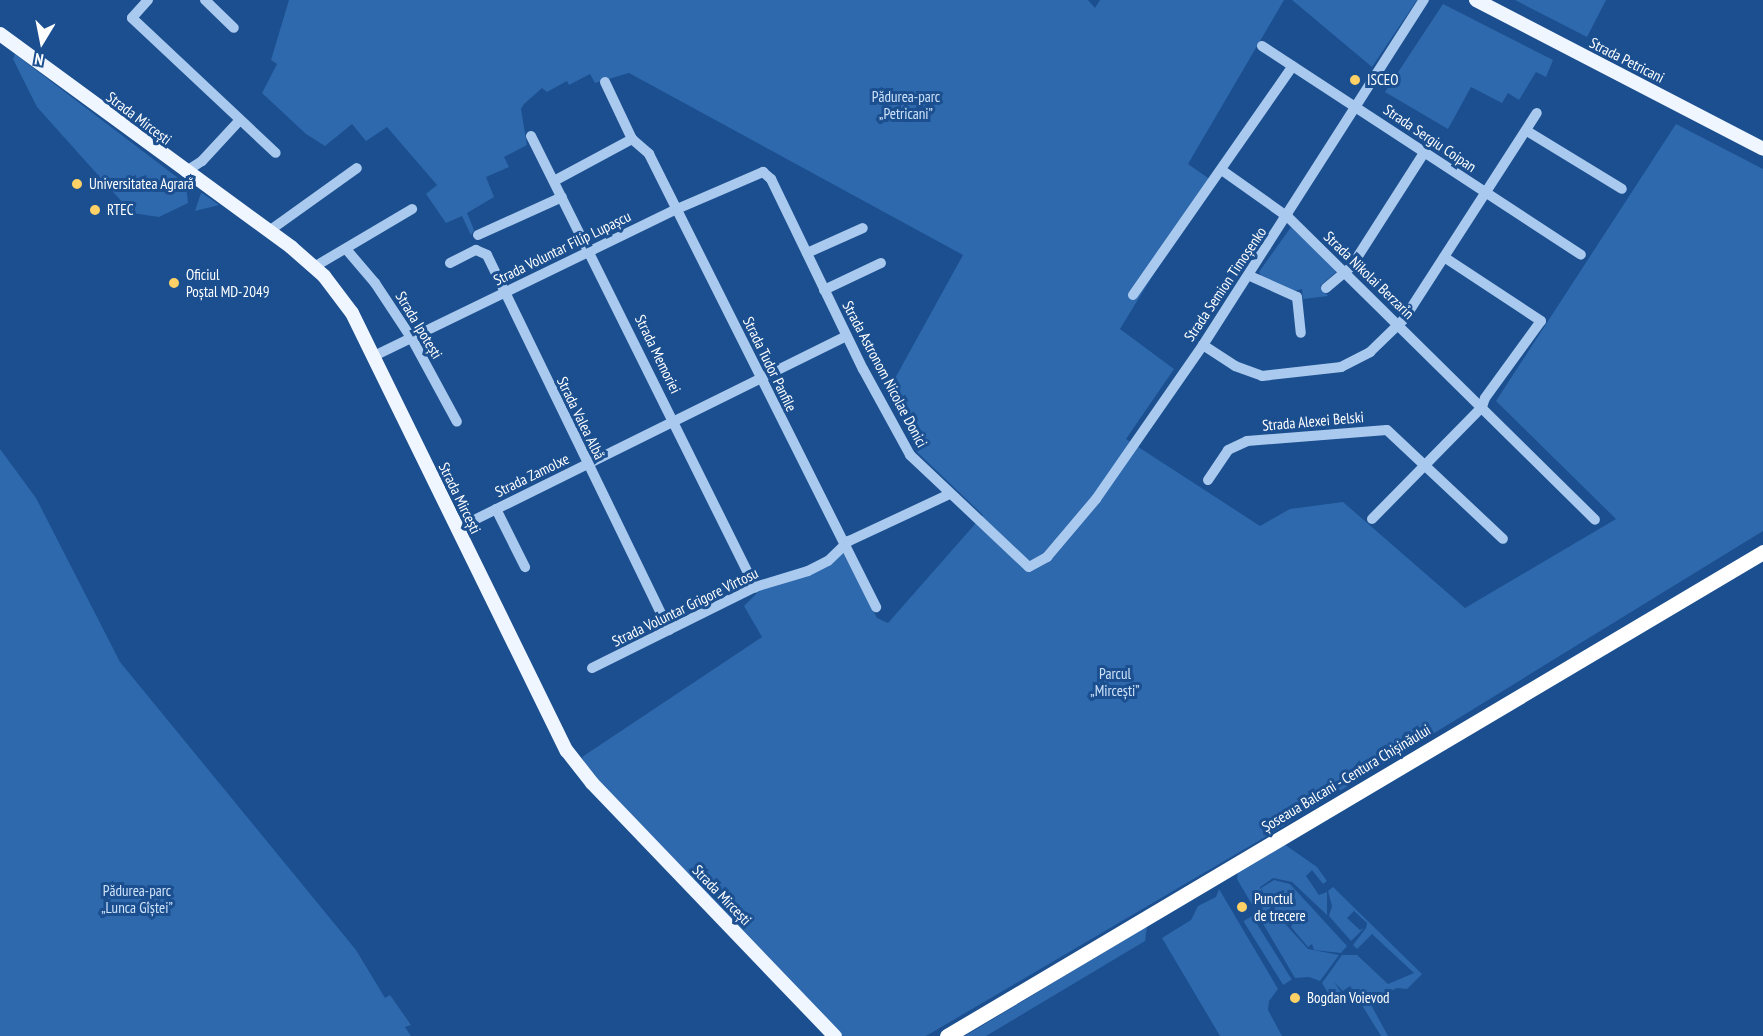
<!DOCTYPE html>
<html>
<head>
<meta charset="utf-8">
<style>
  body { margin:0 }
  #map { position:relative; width:1763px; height:1036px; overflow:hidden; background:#1b4f8f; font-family:"PT Sans Narrow",sans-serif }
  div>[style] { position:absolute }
  .green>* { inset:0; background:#2e69ad; transform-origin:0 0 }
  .minor>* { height:10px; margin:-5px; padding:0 5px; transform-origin:5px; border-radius:5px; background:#a9c9ee }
  .major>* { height:14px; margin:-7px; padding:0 7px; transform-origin:7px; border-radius:7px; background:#f0f6ff }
  .highway>* { height:15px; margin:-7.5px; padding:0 7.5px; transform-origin:7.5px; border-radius:7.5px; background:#fff }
  .dots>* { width:16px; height:16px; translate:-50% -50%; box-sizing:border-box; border:3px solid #1b4f8f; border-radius:50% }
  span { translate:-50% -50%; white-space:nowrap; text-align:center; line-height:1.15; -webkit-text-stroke:6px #1b4f8f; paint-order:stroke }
  .street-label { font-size:15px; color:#fff }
  .poi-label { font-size:15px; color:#fff }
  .left { translate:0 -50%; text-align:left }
  .park-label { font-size:15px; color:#cfe3fa }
  .north { position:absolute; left:12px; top:12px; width:60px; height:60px; -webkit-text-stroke:4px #1b4f8f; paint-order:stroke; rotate:190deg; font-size:16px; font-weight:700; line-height:24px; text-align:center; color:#fff }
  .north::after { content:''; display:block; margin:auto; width:21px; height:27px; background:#fff; clip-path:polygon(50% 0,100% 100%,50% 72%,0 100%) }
</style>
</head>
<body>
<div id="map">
  <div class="green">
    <i style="clip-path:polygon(289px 0,1088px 0,1095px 8px,1100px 0,1284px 0,1188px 164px,1211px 180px,1120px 329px,1174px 369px,1126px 439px,1260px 526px,1290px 509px,1343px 502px,1465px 608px,1616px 519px,1496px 401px,1676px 124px,1763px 169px,1763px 531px,1265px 837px,926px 1036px,841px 1036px,592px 779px,582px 757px,762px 637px,744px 606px,760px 590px,843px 553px,877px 618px,888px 623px,983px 515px,916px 451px,888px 391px,963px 255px,629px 73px,595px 83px,590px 74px,569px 85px,567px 81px,547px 92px,542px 88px,524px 104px,521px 109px,527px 145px,504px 157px,509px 167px,486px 177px,494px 197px,467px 213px,474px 230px,471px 235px,462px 216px,446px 223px,426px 194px,437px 185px,387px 127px,366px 141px,352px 124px,325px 146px,306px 134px,262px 93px,277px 64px,271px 60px)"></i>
    <i style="clip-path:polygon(1292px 0,1417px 0,1372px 67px)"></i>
    <i style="clip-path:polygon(1515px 0,1606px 0,1587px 37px)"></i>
    <i style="clip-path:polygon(1443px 4px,1553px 60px,1546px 77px,1536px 72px,1519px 100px,1508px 93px,1502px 103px,1471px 87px,1448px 129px,1385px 92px)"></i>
    <i style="clip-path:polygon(15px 54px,186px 184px,188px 203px,159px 217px,132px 213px,37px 107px,13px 59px)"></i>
    <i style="clip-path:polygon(201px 193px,202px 193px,219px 205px,195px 211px)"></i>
    <i style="clip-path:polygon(1291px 227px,1334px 268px,1336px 272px,1320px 286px,1328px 296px,1303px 299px,1302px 289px,1295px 291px,1262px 278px,1259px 272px)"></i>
    <i style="clip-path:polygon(0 449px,36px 498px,120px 662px,356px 950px,385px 998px,390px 995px,411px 1025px,405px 1027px,411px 1036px,0 1036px)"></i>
    <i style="clip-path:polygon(1284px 844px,1317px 867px,1327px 881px,1323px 884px,1312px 870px,1306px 876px,1319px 895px,1327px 892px,1327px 915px,1292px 882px,1273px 878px,1260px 887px,1265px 900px,1254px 908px,1237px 879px,1238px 872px)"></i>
    <i style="clip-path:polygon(1274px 880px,1290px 884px,1347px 946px,1341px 953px,1314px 950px,1312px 944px,1308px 947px,1291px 927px,1293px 923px,1289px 920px,1288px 925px,1267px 900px,1261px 888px)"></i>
    <i style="clip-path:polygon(1333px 887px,1422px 974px,1407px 989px,1397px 988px,1369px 1001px,1388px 1036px,1381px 1036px,1350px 986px,1343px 991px,1334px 982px,1341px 992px,1331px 998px,1322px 983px,1342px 955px,1357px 955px,1388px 984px,1414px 973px,1372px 934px,1357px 949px,1353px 945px,1366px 928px,1367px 923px,1354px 911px,1347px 918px,1360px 930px,1364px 928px,1351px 941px,1329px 916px,1332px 906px,1328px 891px)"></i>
    <i style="clip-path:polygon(1219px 889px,1278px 989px,1269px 1001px,1268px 1010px,1282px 1036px,1220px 1036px,1162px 938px,1191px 920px,1198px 906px,1216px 897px)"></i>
    <i style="clip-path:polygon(1267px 904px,1308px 949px,1339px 955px,1320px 981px,1309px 977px,1295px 978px,1255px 910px)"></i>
    <i style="left:1252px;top:916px;width:75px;height:10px;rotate:58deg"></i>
    <i style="clip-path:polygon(1147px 926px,1145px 941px,986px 1036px,965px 1036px)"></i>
  </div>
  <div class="minor">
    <i style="left:148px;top:0;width:24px;rotate:132deg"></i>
    <i style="left:132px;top:18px;width:197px;rotate:43.2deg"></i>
    <i style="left:205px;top:0;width:40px;rotate:44deg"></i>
    <i style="left:1262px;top:46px;width:381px;rotate:33.2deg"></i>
    <i style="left:605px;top:82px;width:63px;rotate:64.7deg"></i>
    <i style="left:632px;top:139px;width:23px;rotate:41deg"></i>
    <i style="left:649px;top:154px;width:507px;rotate:63.38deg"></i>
    <i style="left:1527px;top:131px;width:111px;rotate:31.4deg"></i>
    <i style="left:531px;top:136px;width:504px;rotate:63.59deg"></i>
    <i style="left:1223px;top:171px;width:80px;rotate:35.3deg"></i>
    <i style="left:1288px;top:217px;width:431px;rotate:44.6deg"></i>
    <i style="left:185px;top:172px;width:20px;rotate:-33deg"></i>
    <i style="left:202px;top:161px;width:53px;rotate:-47.3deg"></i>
    <i style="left:554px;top:181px;width:89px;rotate:-28.3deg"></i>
    <i style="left:269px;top:231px;width:108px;rotate:-35.6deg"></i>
    <i style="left:478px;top:235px;width:92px;rotate:-24.3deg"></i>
    <i style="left:346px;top:249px;width:45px;rotate:49.5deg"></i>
    <i style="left:375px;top:283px;width:67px;rotate:56.5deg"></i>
    <i style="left:412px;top:339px;width:94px;rotate:61.5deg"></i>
    <i style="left:807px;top:253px;width:61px;rotate:-24.1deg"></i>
    <i style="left:450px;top:263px;width:29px;rotate:-27deg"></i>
    <i style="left:476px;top:250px;width:12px;rotate:24deg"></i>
    <i style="left:487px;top:255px;width:417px;rotate:64.1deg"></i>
    <i style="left:314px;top:267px;width:114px;rotate:-30.6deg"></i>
    <i style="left:1250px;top:276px;width:51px;rotate:24.1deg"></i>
    <i style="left:1297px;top:297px;width:36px;rotate:84deg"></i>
    <i style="left:1326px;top:288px;width:33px;rotate:-40deg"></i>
    <i style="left:1351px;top:267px;width:135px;rotate:-57.4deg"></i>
    <i style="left:824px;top:290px;width:63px;rotate:-25.3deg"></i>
    <i style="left:1133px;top:295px;width:279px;rotate:-55.1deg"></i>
    <i style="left:1203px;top:345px;width:38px;rotate:33deg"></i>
    <i style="left:1235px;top:366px;width:29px;rotate:20deg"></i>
    <i style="left:1262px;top:376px;width:80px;rotate:-6.5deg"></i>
    <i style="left:1341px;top:367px;width:33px;rotate:-27deg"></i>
    <i style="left:1370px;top:352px;width:47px;rotate:-44.1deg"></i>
    <i style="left:1404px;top:319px;width:245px;rotate:-57.2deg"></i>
    <i style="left:374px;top:356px;width:337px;rotate:-25.9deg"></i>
    <i style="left:677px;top:209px;width:94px;rotate:-23.3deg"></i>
    <i style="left:763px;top:172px;width:11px;rotate:41deg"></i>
    <i style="left:771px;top:179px;width:211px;rotate:64.2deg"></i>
    <i style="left:863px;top:369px;width:98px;rotate:61.3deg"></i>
    <i style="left:910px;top:455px;width:163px;rotate:43.3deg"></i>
    <i style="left:1029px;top:567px;width:21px;rotate:-29deg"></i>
    <i style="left:1047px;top:557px;width:76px;rotate:-49.8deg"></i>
    <i style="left:1096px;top:499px;width:188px;rotate:-55.2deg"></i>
    <i style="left:1203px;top:345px;width:410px;rotate:-57.4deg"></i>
    <i style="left:1208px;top:480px;width:36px;rotate:-56deg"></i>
    <i style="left:1228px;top:450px;width:21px;rotate:-25deg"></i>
    <i style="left:1247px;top:441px;width:140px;rotate:-4.5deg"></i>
    <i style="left:1387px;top:430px;width:159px;rotate:43.2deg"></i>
    <i style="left:496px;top:509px;width:65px;rotate:63.4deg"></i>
    <i style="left:1372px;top:519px;width:157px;rotate:-45.5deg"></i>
    <i style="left:1482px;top:407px;width:9px;rotate:-72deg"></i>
    <i style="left:1485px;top:398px;width:95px;rotate:-54deg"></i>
    <i style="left:1541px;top:321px;width:116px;rotate:-146.6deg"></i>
    <i style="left:456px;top:529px;width:435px;rotate:-26.3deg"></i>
    <i style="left:592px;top:668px;width:182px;rotate:-26.4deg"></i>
    <i style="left:755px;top:587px;width:55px;rotate:-16.8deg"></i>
    <i style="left:808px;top:571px;width:22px;rotate:-27deg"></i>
    <i style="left:828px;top:561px;width:29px;rotate:-44deg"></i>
    <i style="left:849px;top:541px;width:111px;rotate:-25deg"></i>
  </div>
  <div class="major">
    <i style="left:1476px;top:0;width:323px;rotate:27.4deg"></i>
    <i style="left:0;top:34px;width:361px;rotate:36.2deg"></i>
    <i style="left:291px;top:247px;width:44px;rotate:41.3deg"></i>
    <i style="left:324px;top:276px;width:46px;rotate:52.9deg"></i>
    <i style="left:352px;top:313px;width:488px;rotate:63.9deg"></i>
    <i style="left:567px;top:751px;width:41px;rotate:52deg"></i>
    <i style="left:592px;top:783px;width:351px;rotate:46.2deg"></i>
  </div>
  <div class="highway">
    <i style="left:947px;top:1036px;width:949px;rotate:-30.67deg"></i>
  </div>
  <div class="dots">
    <i style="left:1355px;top:80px;background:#ffd166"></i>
    <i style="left:77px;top:184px;background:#ffd166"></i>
    <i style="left:95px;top:210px;background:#ffd166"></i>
    <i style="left:174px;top:283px;background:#ffd166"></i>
    <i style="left:1242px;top:907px;background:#ffd166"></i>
    <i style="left:1295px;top:998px;background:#ffd166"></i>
  </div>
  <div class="street-label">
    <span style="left:1627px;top:60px;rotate:27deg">Strada Petricani</span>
    <span style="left:139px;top:118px;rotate:37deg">Strada Mircești</span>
    <span style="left:1430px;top:138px;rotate:34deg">Strada Sergiu Coipan</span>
    <span style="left:562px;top:248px;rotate:-26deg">Strada Voluntar Filip Lupașcu</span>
    <span style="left:1369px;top:275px;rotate:44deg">Strada Nikolai Berzarin</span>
    <span style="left:1225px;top:284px;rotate:-56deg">Strada Semion Timoșenko</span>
    <span style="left:419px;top:325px;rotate:59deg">Strada Ipotești</span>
    <span style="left:658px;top:354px;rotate:64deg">Strada Memoriei</span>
    <span style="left:770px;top:364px;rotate:64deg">Strada Tudor Panfile</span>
    <span style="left:885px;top:374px;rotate:62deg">Strada Astronom Nicolae Donici</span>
    <span style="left:581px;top:418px;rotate:64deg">Strada Valea Albă</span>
    <span style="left:1313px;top:421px;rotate:-5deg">Strada Alexei Belski</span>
    <span style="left:532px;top:475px;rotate:-26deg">Strada Zamolxe</span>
    <span style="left:460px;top:498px;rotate:64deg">Strada Mircești</span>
    <span style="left:685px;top:607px;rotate:-26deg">Strada Voluntar Grigore Vîrtosu</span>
    <span style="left:1346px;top:778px;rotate:-31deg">Șoseaua Balcani - Centura Chișinăului</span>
    <span style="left:722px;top:895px;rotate:46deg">Strada Mircești</span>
  </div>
  <div class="poi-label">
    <span class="left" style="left:1367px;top:80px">ISCEO</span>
    <span class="left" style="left:89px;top:184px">Universitatea Agrară</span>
    <span class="left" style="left:107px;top:210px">RTEC</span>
    <span class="left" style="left:186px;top:283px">Oficiul<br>Poștal MD-2049</span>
    <span class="left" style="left:1254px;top:907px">Punctul<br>de trecere</span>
    <span class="left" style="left:1307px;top:998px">Bogdan Voievod</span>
  </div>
  <div class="park-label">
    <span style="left:906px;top:105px">Pădurea-parc<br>„Petricani”</span>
    <span style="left:1115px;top:682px">Parcul<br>„Mircești”</span>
    <span style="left:137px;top:899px">Pădurea-parc<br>„Lunca Gîștei”</span>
  </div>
  <div class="north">N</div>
</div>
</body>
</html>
